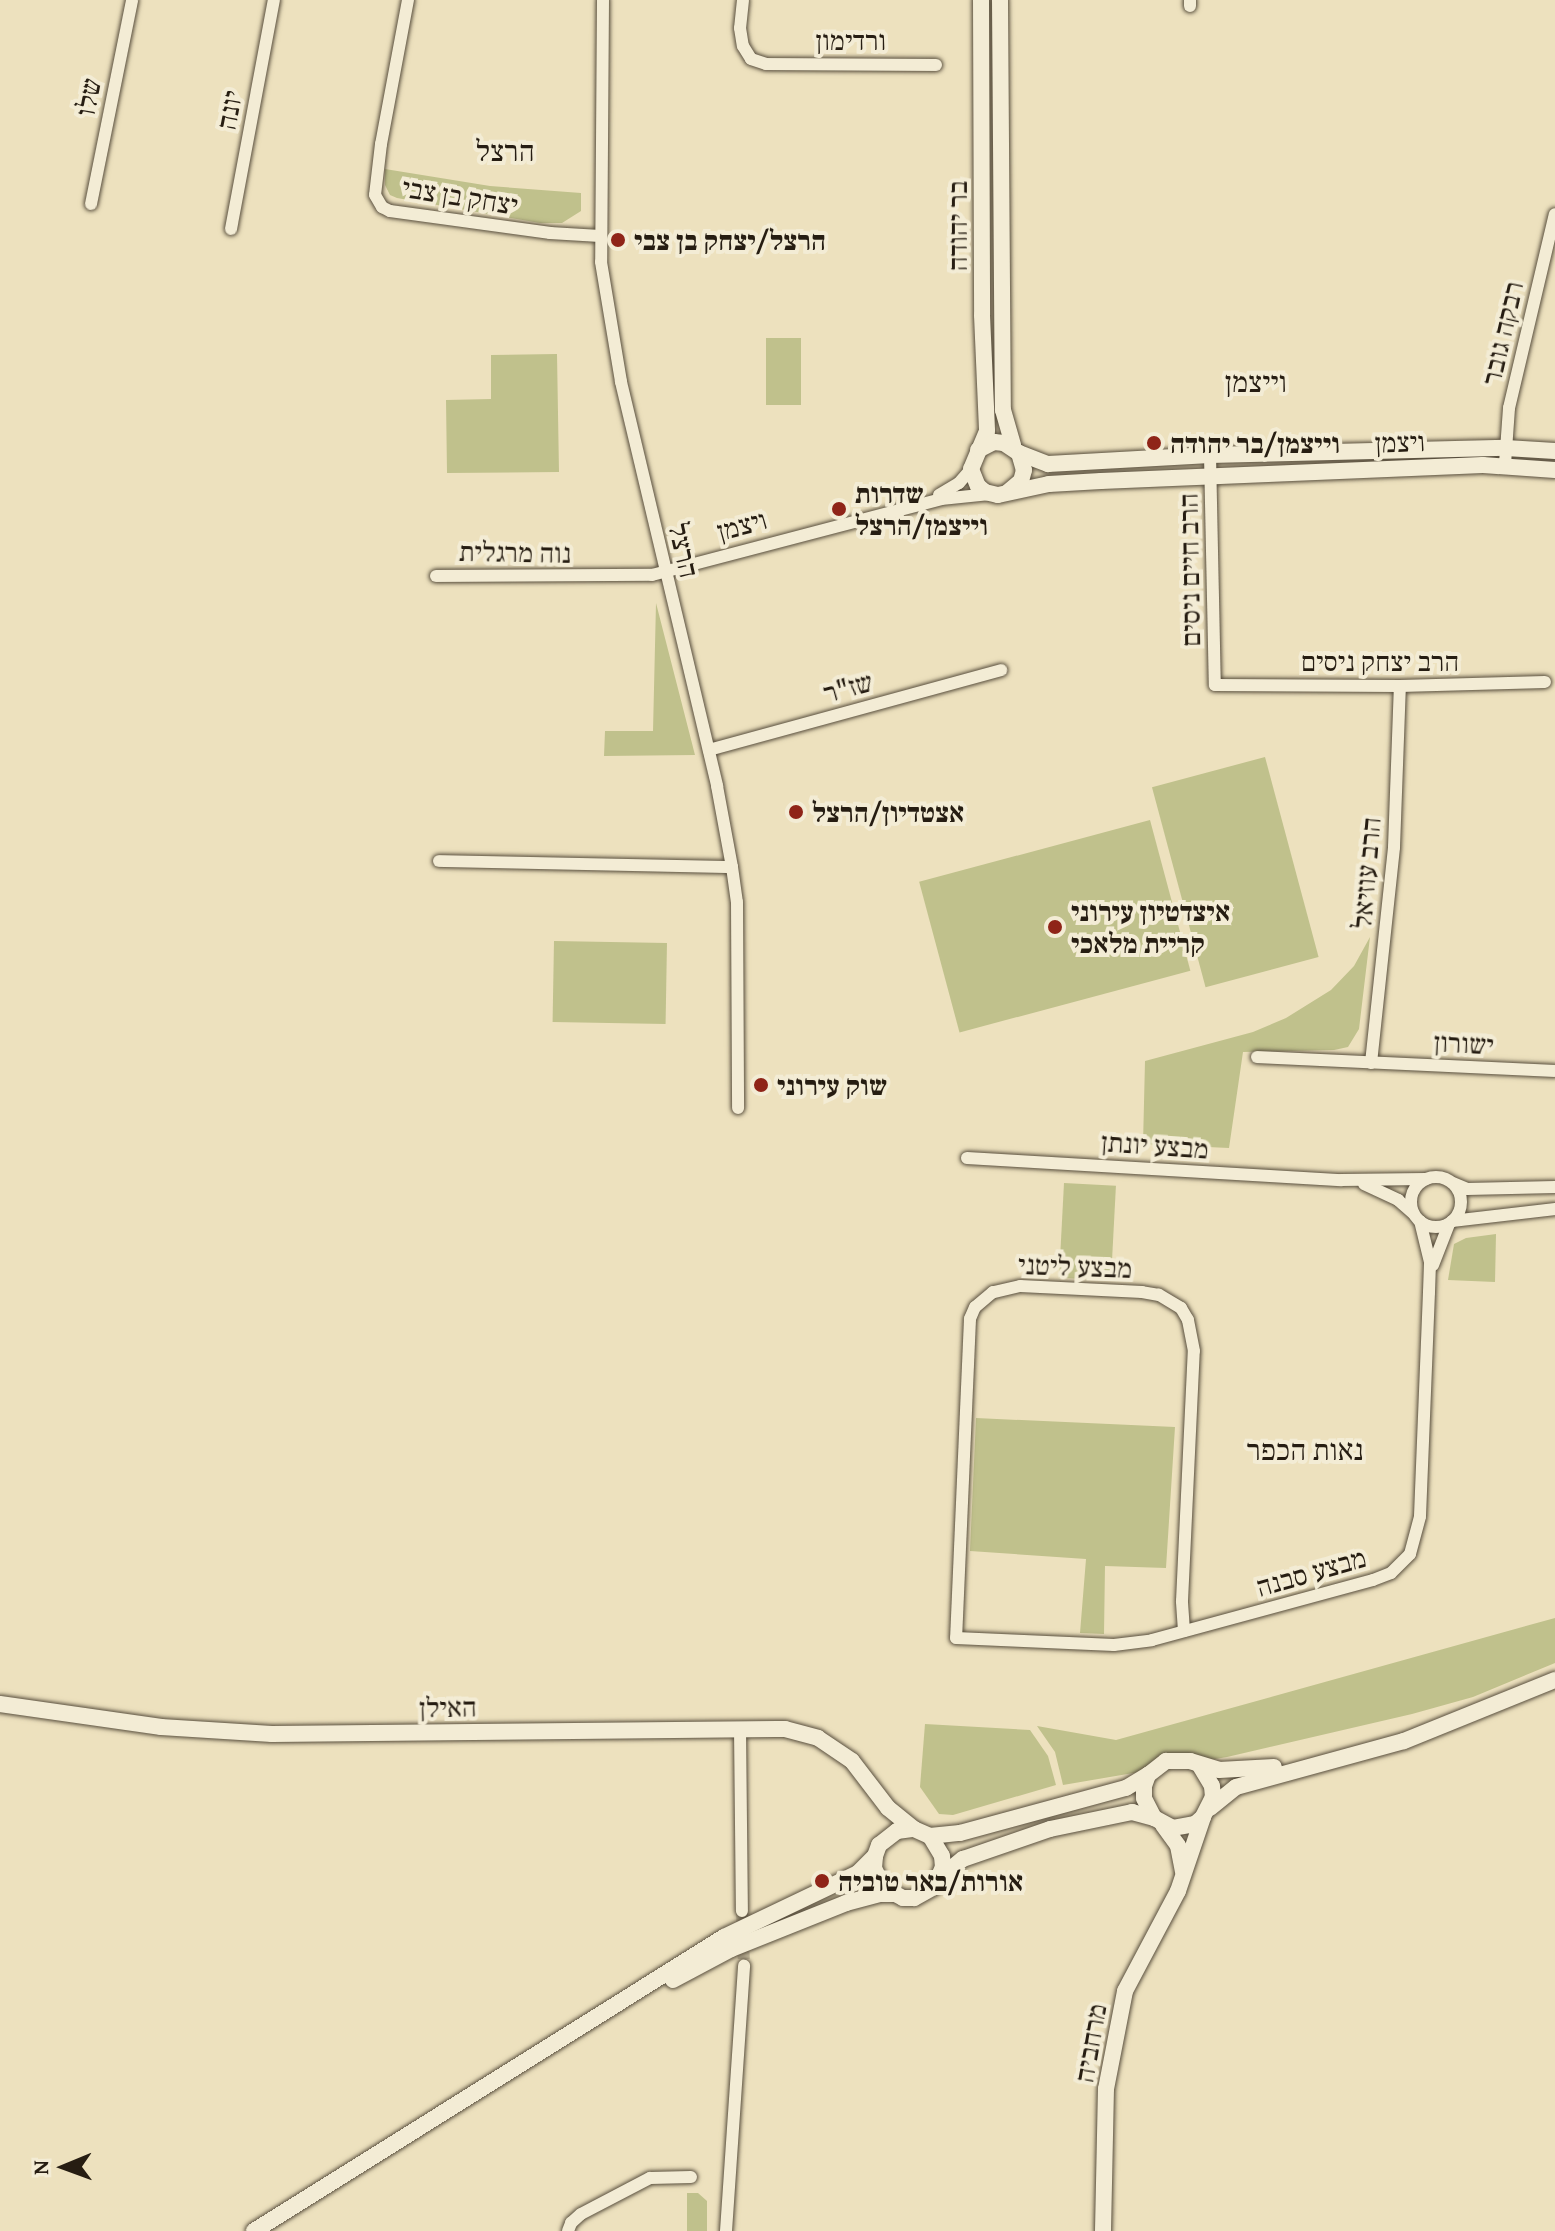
<!DOCTYPE html>
<html>
<head>
<meta charset="utf-8">
<style>
  body { margin:0 }
  #map { position:relative; width:1555px; height:2231px; overflow:hidden; background:#ede1be; font-family:"Gentium Book Plus","Frank Ruhl Libre",serif }
  div>[style] { position:absolute }
  .green>* { inset:0; background:#c0c18c; transform-origin:0 0 }
  .street-tunnel>* { height:12px; margin-top:-6px; transform-origin:0; background:repeating-linear-gradient(90deg,#c5ba9c 0 12px,transparent 0 18px) }
  .roads { filter:drop-shadow(0 0 2px #584e3d) drop-shadow(0 0 2px #584e3d) }
  .street>* { height:12px; margin:-6px; padding:0 6px; transform-origin:6px; border-radius:6px; background:#f3ecd5 }
  .street>.ring { margin:-6px; padding:0; box-sizing:content-box; background:none; border:12px solid #f3ecd5; border-radius:50% }
  .secondary>* { height:16px; margin:-8px; padding:0 8px; transform-origin:8px; border-radius:8px; background:#f3ecd5 }
  .dots>* { width:22px; height:22px; translate:-50% -50%; box-sizing:border-box; border:4px solid #f3ecd5; border-radius:50% }
  span { translate:-50% -50%; white-space:nowrap; text-align:center; line-height:1.15; -webkit-text-stroke:8px #f3ecd5; paint-order:stroke }
  .street-label { font-size:28px; color:#261d12 }
  .poi-label { font-size:28px; color:#261d12; font-weight:700 }
  .left { translate:0 -50%; text-align:left }
  .neighbourhood-label { font-size:30px; color:#261d12 }
  .north { position:absolute; left:24px; top:2127px; width:80px; height:80px; -webkit-text-stroke:6px #f3ecd5; paint-order:stroke; rotate:269deg; font-size:22px; font-weight:700; line-height:32px; text-align:center; color:#261d12 }
  .north::after { content:''; display:block; margin:auto; width:28px; height:36px; background:#261d12; clip-path:polygon(50% 0,100% 100%,50% 72%,0 100%) }
</style>
</head>
<body>
<div id="map">
  <div class="green">
    <i style="clip-path:polygon(385px 169px,490px 186px,581px 193px,581px 211px,562px 223px,540px 223px,397px 198px,390px 195px,385px 185px)"></i>
    <i style="left:766px;top:338px;width:35px;height:67px"></i>
    <i style="clip-path:polygon(557px 354px,559px 472px,447px 473px,446px 400px,491px 399px,491px 355px)"></i>
    <i style="clip-path:polygon(656px 603px,695px 755px,604px 756px,605px 731px,653px 731px)"></i>
    <i style="left:1265px;top:757px;width:207px;height:117px;rotate:75deg"></i>
    <i style="left:1150px;top:820px;width:156px;height:239px;rotate:75deg"></i>
    <i style="clip-path:polygon(1370px 937px,1359px 1029px,1348px 1047px,1334px 1050px,1243px 1052px,1229px 1148px,1143px 1144px,1145px 1061px,1253px 1032px,1286px 1018px,1331px 990px,1354px 966px)"></i>
    <i style="left:554px;top:941px;width:113px;height:81px;rotate:1deg"></i>
    <i style="left:1064px;top:1183px;width:52px;height:95px;rotate:3deg"></i>
    <i style="clip-path:polygon(1496px 1234px,1495px 1282px,1448px 1280px,1454px 1244px,1466px 1238px)"></i>
    <i style="clip-path:polygon(976px 1418px,1175px 1427px,1166px 1568px,1105px 1566px,1104px 1634px,1080px 1633px,1086px 1559px,970px 1551px)"></i>
    <i style="clip-path:polygon(1555px 1618px,1555px 1663px,1473px 1697px,1412px 1714px,1227px 1757px,1063px 1785px,1055px 1752px,1037px 1726px,1116px 1740px)"></i>
    <i style="clip-path:polygon(925px 1724px,1030px 1730px,1048px 1756px,1056px 1785px,953px 1815px,939px 1814px,920px 1787px)"></i>
    <i style="clip-path:polygon(687px 2193px,698px 2193px,707px 2201px,707px 2231px,687px 2231px)"></i>
  </div>
  <div class="street-tunnel">
    <i style="left:742px;top:1911px;width:55px;rotate:87.9deg"></i>
  </div>
  <div class="roads">
    <div class="street">
      <i style="left:408px;top:0;width:147px;rotate:100.6deg"></i>
      <i style="left:381px;top:144px;width:51px;rotate:96.7deg"></i>
      <i style="left:375px;top:195px;width:14px;rotate:60deg"></i>
      <i style="left:382px;top:207px;width:9px;rotate:27deg"></i>
      <i style="left:390px;top:211px;width:162px;rotate:7.8deg"></i>
      <i style="left:550px;top:233px;width:50px;rotate:3.4deg"></i>
      <i style="left:603px;top:0;width:262px;rotate:90.4deg"></i>
      <i style="left:601px;top:262px;width:122px;rotate:80.5deg"></i>
      <i style="left:621px;top:382px;width:415px;rotate:76.6deg"></i>
      <i style="left:717px;top:786px;width:82px;rotate:79.5deg"></i>
      <i style="left:732px;top:867px;width:35px;rotate:82deg"></i>
      <i style="left:737px;top:902px;width:206px;rotate:89.7deg"></i>
      <i style="left:743px;top:0;width:28px;rotate:96deg"></i>
      <i style="left:740px;top:28px;width:18px;rotate:81deg"></i>
      <i style="left:743px;top:46px;width:15px;rotate:58deg"></i>
      <i style="left:751px;top:59px;width:16px;rotate:18deg"></i>
      <i style="left:766px;top:64px;width:170px;rotate:0.3deg"></i>
      <i style="left:1190px;top:0;width:6px;rotate:90deg"></i>
      <i style="left:91px;top:204px;width:208px;rotate:-78.6deg"></i>
      <i style="left:231px;top:229px;width:233px;rotate:-79.4deg"></i>
      <i style="left:1210px;top:455px;width:230px;rotate:88.8deg"></i>
      <i style="left:1215px;top:685px;width:185px;rotate:0.3deg"></i>
      <i style="left:1400px;top:686px;width:145px;rotate:-1.6deg"></i>
      <i style="left:1505px;top:464px;width:56px;rotate:-85.9deg"></i>
      <i style="left:1509px;top:408px;width:199px;rotate:-76.7deg"></i>
      <i style="left:939px;top:495px;width:23px;rotate:-31deg"></i>
      <i style="left:959px;top:483px;width:18px;rotate:-49deg"></i>
      <i style="left:436px;top:576px;width:216px;rotate:-0.3deg"></i>
      <i style="left:652px;top:575px;width:299px;rotate:-14.7deg"></i>
      <i style="left:941px;top:499px;width:49px;rotate:-5.8deg"></i>
      <i style="left:709px;top:750px;width:303px;rotate:-15.3deg"></i>
      <i style="left:439px;top:861px;width:293px;rotate:1.2deg"></i>
      <i style="left:1257px;top:1057px;width:298px;rotate:2.7deg"></i>
      <i style="left:1371px;top:1063px;width:217px;rotate:-83.9deg"></i>
      <i style="left:1394px;top:847px;width:161px;rotate:-87.9deg"></i>
      <i style="left:967px;top:1158px;width:375px;rotate:3.4deg"></i>
      <i style="left:1341px;top:1180px;width:85px;rotate:-0.7deg"></i>
      <i class="ring" style="left:1411px;top:1177px;width:38px;height:38px"></i>
      <i style="left:1453px;top:1183px;width:15px;rotate:23deg"></i>
      <i style="left:1467px;top:1189px;width:88px;rotate:-1.3deg"></i>
      <i style="left:1364px;top:1184px;width:38px;rotate:25deg"></i>
      <i style="left:1398px;top:1200px;width:20px;rotate:41deg"></i>
      <i style="left:1452px;top:1221px;width:104px;rotate:-6.6deg"></i>
      <i style="left:1433px;top:1265px;width:44px;rotate:-68.7deg"></i>
      <i style="left:1184px;top:1631px;width:30px;rotate:-94deg"></i>
      <i style="left:1182px;top:1601px;width:250px;rotate:-87.3deg"></i>
      <i style="left:1194px;top:1351px;width:32px;rotate:-101deg"></i>
      <i style="left:1188px;top:1320px;width:14px;rotate:-120deg"></i>
      <i style="left:1181px;top:1308px;width:26px;rotate:-149deg"></i>
      <i style="left:1159px;top:1295px;width:17px;rotate:-170deg"></i>
      <i style="left:1142px;top:1292px;width:122px;rotate:-177.2deg"></i>
      <i style="left:1020px;top:1286px;width:28px;rotate:167deg"></i>
      <i style="left:993px;top:1292px;width:23px;rotate:140deg"></i>
      <i style="left:975px;top:1307px;width:13px;rotate:113deg"></i>
      <i style="left:970px;top:1319px;width:319px;rotate:92.5deg"></i>
      <i style="left:956px;top:1638px;width:158px;rotate:2.5deg"></i>
      <i style="left:1114px;top:1645px;width:38px;rotate:-7deg"></i>
      <i style="left:1152px;top:1640px;width:229px;rotate:-15.2deg"></i>
      <i style="left:1373px;top:1580px;width:19px;rotate:-21deg"></i>
      <i style="left:1391px;top:1573px;width:27px;rotate:-45deg"></i>
      <i style="left:1410px;top:1554px;width:39px;rotate:-75deg"></i>
      <i style="left:1420px;top:1516px;width:224px;rotate:-87.7deg"></i>
      <i style="left:1429px;top:1292px;width:30px;rotate:-88deg"></i>
      <i style="left:1430px;top:1262px;width:42px;rotate:-103.7deg"></i>
      <i style="left:740px;top:1728px;width:183px;rotate:89.4deg"></i>
      <i style="left:568px;top:2231px;width:9px;rotate:-69deg"></i>
      <i style="left:571px;top:2223px;width:13px;rotate:-42deg"></i>
      <i style="left:581px;top:2214px;width:78px;rotate:-27.6deg"></i>
      <i style="left:650px;top:2178px;width:41px;rotate:-1.4deg"></i>
      <i style="left:726px;top:2231px;width:266px;rotate:-86.1deg"></i>
    </div>
    <div class="secondary">
      <i style="left:981px;top:0;width:315px;rotate:89.8deg"></i>
      <i style="left:982px;top:315px;width:116px;rotate:87.5deg"></i>
      <i style="left:987px;top:431px;width:41px;rotate:112.8deg"></i>
      <i style="left:971px;top:469px;width:18px;rotate:68deg"></i>
      <i style="left:978px;top:486px;width:9px;rotate:41deg"></i>
      <i style="left:985px;top:492px;width:13px;rotate:13deg"></i>
      <i style="left:998px;top:495px;width:52px;rotate:-12.2deg"></i>
      <i style="left:1049px;top:484px;width:52px;rotate:-3.3deg"></i>
      <i style="left:1101px;top:481px;width:382px;rotate:-2.4deg"></i>
      <i style="left:1483px;top:465px;width:72px;rotate:4deg"></i>
      <i style="left:1000px;top:0;width:410px;rotate:89.6deg"></i>
      <i style="left:1003px;top:410px;width:37px;rotate:74deg"></i>
      <i style="left:978px;top:450px;width:18px;rotate:-27deg"></i>
      <i style="left:994px;top:442px;width:10px;rotate:6deg"></i>
      <i style="left:1004px;top:443px;width:18px;rotate:34deg"></i>
      <i style="left:1019px;top:453px;width:18px;rotate:74deg"></i>
      <i style="left:1024px;top:470px;width:11px;rotate:105deg"></i>
      <i style="left:1021px;top:481px;width:17px;rotate:140deg"></i>
      <i style="left:1019px;top:453px;width:31px;rotate:21deg"></i>
      <i style="left:1048px;top:464px;width:162px;rotate:-3.2deg"></i>
      <i style="left:1210px;top:455px;width:296px;rotate:-1.4deg"></i>
      <i style="left:1506px;top:448px;width:49px;rotate:3.5deg"></i>
      <i style="left:0;top:1704px;width:163px;rotate:8.1deg"></i>
      <i style="left:161px;top:1727px;width:111px;rotate:3.6deg"></i>
      <i style="left:272px;top:1734px;width:513px;rotate:-0.56deg"></i>
      <i style="left:785px;top:1729px;width:34px;rotate:15deg"></i>
      <i style="left:818px;top:1738px;width:41px;rotate:34.1deg"></i>
      <i style="left:852px;top:1761px;width:59px;rotate:52.5deg"></i>
      <i style="left:888px;top:1808px;width:33px;rotate:39deg"></i>
      <i style="left:1200px;top:1766px;width:23px;rotate:59deg"></i>
      <i style="left:1212px;top:1786px;width:11px;rotate:85deg"></i>
      <i style="left:1213px;top:1797px;width:22px;rotate:117deg"></i>
      <i style="left:1203px;top:1817px;width:11px;rotate:139deg"></i>
      <i style="left:1195px;top:1824px;width:22px;rotate:170deg"></i>
      <i style="left:1173px;top:1828px;width:21px;rotate:-152deg"></i>
      <i style="left:1154px;top:1818px;width:22px;rotate:-117deg"></i>
      <i style="left:1144px;top:1798px;width:12px;rotate:-90deg"></i>
      <i style="left:1144px;top:1786px;width:12px;rotate:-70deg"></i>
      <i style="left:1148px;top:1775px;width:23px;rotate:-38deg"></i>
      <i style="left:1166px;top:1761px;width:24px"></i>
      <i style="left:1190px;top:1761px;width:30px;rotate:17deg"></i>
      <i style="left:1219px;top:1770px;width:55px;rotate:-3.1deg"></i>
      <i style="left:1210px;top:1808px;width:33px;rotate:-39deg"></i>
      <i style="left:1236px;top:1787px;width:174px;rotate:-15.3deg"></i>
      <i style="left:1404px;top:1741px;width:163px;rotate:-22deg"></i>
      <i style="left:1163px;top:1825px;width:26px;rotate:54deg"></i>
      <i style="left:1178px;top:1846px;width:26px;rotate:79deg"></i>
      <i style="left:930px;top:1836px;width:23px;rotate:59deg"></i>
      <i style="left:942px;top:1856px;width:11px;rotate:85deg"></i>
      <i style="left:943px;top:1867px;width:22px;rotate:114deg"></i>
      <i style="left:934px;top:1887px;width:23px;rotate:151deg"></i>
      <i style="left:914px;top:1898px;width:11px;rotate:180deg"></i>
      <i style="left:903px;top:1898px;width:21px;rotate:-152deg"></i>
      <i style="left:884px;top:1888px;width:22px;rotate:-117deg"></i>
      <i style="left:874px;top:1868px;width:12px;rotate:-85deg"></i>
      <i style="left:875px;top:1856px;width:12px;rotate:-70deg"></i>
      <i style="left:879px;top:1845px;width:23px;rotate:-38deg"></i>
      <i style="left:897px;top:1831px;width:17px;rotate:-7deg"></i>
      <i style="left:914px;top:1829px;width:17px;rotate:24deg"></i>
      <i style="left:930px;top:1836px;width:30px;rotate:-6deg"></i>
      <i style="left:960px;top:1833px;width:172px;rotate:-15.2deg"></i>
      <i style="left:1126px;top:1788px;width:26px;rotate:-31deg"></i>
      <i style="left:940px;top:1878px;width:30px;rotate:-40deg"></i>
      <i style="left:963px;top:1859px;width:92px;rotate:-19deg"></i>
      <i style="left:1050px;top:1829px;width:84px;rotate:-11.7deg"></i>
      <i style="left:1132px;top:1812px;width:23px;rotate:15deg"></i>
      <i style="left:673px;top:1980px;width:66px;rotate:-28.1deg"></i>
      <i style="left:731px;top:1949px;width:124px;rotate:-21.8deg"></i>
      <i style="left:846px;top:1903px;width:35px;rotate:-15deg"></i>
      <i style="left:880px;top:1894px;width:13px"></i>
      <i style="left:254px;top:2231px;width:554px;rotate:-32.03deg"></i>
      <i style="left:724px;top:1937px;width:148px;rotate:-25.5deg"></i>
      <i style="left:858px;top:1873px;width:24px;rotate:-45deg"></i>
      <i style="left:1103px;top:2231px;width:142px;rotate:-88.8deg"></i>
      <i style="left:1106px;top:2089px;width:100px;rotate:-79deg"></i>
      <i style="left:1125px;top:1991px;width:113px;rotate:-62.1deg"></i>
      <i style="left:1178px;top:1891px;width:78px;rotate:-71.3deg"></i>
    </div>
  </div>
  <div class="dots">
    <i style="left:618px;top:240px;background:#8f2418"></i>
    <i style="left:1154px;top:443px;background:#8f2418"></i>
    <i style="left:839px;top:509px;background:#8f2418"></i>
    <i style="left:796px;top:812px;background:#8f2418"></i>
    <i style="left:1055px;top:927px;background:#8f2418"></i>
    <i style="left:761px;top:1085px;background:#8f2418"></i>
    <i style="left:822px;top:1881px;background:#8f2418"></i>
  </div>
  <div class="street-label">
    <span style="left:851px;top:40px">ורדימון</span>
    <span style="left:88px;top:97px;rotate:-79deg">שלו</span>
    <span style="left:229px;top:110px;rotate:-79deg">יונה</span>
    <span style="left:460px;top:196px;rotate:9deg">יצחק בן צבי</span>
    <span style="left:957px;top:226px;rotate:-90deg">בר יהודה</span>
    <span style="left:1502px;top:333px;rotate:-77deg">רבקה גובר</span>
    <span style="left:1400px;top:442px;rotate:-2deg">ויצמן</span>
    <span style="left:742px;top:525px;rotate:-15deg">ויצמן</span>
    <span style="left:684px;top:550px;rotate:77deg">הרצל</span>
    <span style="left:515px;top:552px;rotate:1deg">נוה מרגלית</span>
    <span style="left:1189px;top:570px;rotate:-91deg">הרב חיים ניסים</span>
    <span style="left:1380px;top:661px">הרב יצחק ניסים</span>
    <span style="left:848px;top:687px;rotate:-15deg">שז"ר</span>
    <span style="left:1366px;top:873px;rotate:-85deg">הרב עוזיאל</span>
    <span style="left:1464px;top:1043px;rotate:3deg">ישורון</span>
    <span style="left:1155px;top:1145px;rotate:4deg">מבצע יונתן</span>
    <span style="left:1075px;top:1266px;rotate:2deg">מבצע ליטני</span>
    <span style="left:1311px;top:1572px;rotate:-16deg">מבצע סבנה</span>
    <span style="left:448px;top:1707px;rotate:-1deg">האילן</span>
    <span style="left:1090px;top:2043px;rotate:-80deg">מרחביה</span>
  </div>
  <div class="poi-label">
    <span class="left" style="left:634px;top:240px">הרצל/יצחק בן צבי</span>
    <span class="left" style="left:1170px;top:443px">וייצמן/בר יהודה</span>
    <span class="left" style="left:855px;top:509px">שדרות<br>וייצמן/הרצל</span>
    <span class="left" style="left:812px;top:812px">אצטדיון/הרצל</span>
    <span class="left" style="left:1071px;top:927px">איצדטיון עירוני<br>קריית מלאכי</span>
    <span class="left" style="left:777px;top:1085px">שוק עירוני</span>
    <span class="left" style="left:838px;top:1881px">אורות/באר טוביה</span>
  </div>
  <div class="neighbourhood-label">
    <span style="left:505px;top:150px">הרצל</span>
    <span style="left:1256px;top:381px">וייצמן</span>
    <span style="left:1305px;top:1449px">נאות הכפר</span>
  </div>
  <div class="north">N</div>
</div>
</body>
</html>
